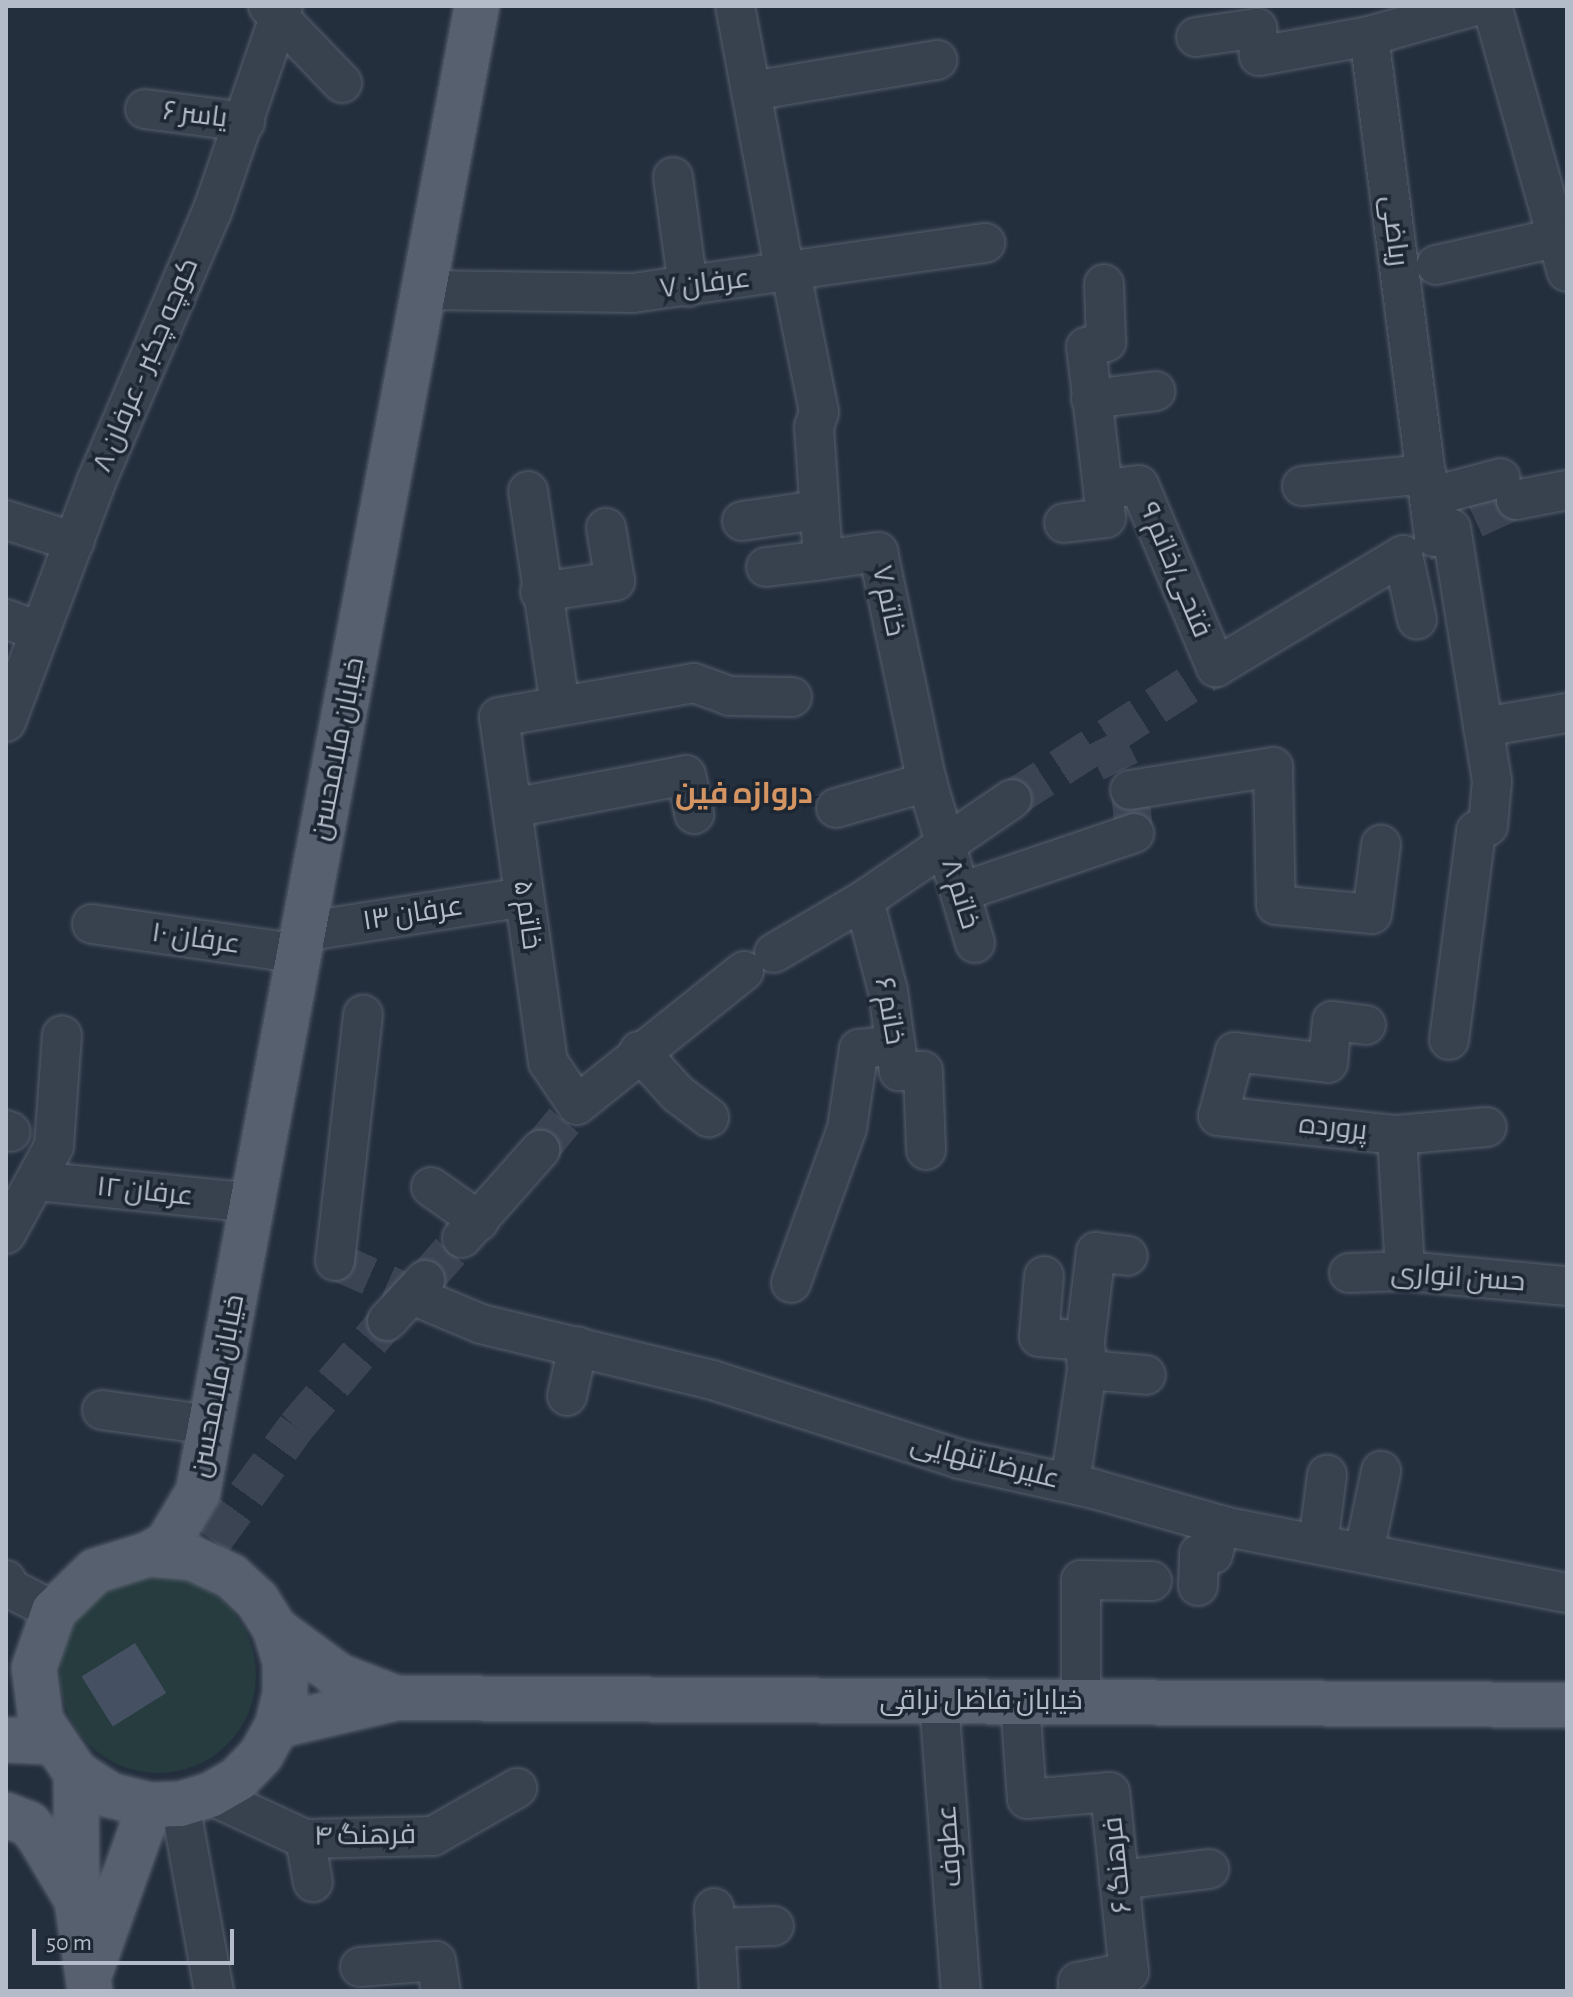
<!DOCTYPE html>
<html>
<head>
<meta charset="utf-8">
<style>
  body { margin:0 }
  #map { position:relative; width:1573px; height:1997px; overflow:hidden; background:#242f3e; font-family:"Alegreya Sans",Cairo,sans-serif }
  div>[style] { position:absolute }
  .green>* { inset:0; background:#263c3f }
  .round { border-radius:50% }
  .building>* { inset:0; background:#455162; transform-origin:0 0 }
  .minor-tunnel>* { height:38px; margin-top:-19px; transform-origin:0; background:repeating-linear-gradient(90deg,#3a4453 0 38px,transparent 0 57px) }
  .roads { filter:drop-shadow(0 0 2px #565f6c) drop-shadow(0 0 2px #565f6c) }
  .minor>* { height:38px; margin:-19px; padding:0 19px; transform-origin:19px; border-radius:19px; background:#38414e }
  .major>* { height:44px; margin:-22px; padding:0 22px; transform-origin:22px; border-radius:22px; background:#56606e }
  span { translate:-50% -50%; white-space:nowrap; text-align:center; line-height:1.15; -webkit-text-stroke:7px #1d2633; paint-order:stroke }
  .street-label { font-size:28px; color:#b4bcc9 }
  .neighbourhood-label { font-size:30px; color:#d59563; font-weight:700 }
  .frame { position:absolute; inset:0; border:8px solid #b4bcc9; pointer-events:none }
  .scale { position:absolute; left:32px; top:1929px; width:202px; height:36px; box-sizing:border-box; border:4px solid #b4bcc9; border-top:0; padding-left:10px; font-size:24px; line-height:28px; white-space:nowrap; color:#b4bcc9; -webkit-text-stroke:6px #1d2633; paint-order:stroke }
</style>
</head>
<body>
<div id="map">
  <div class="green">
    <i class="round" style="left:60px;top:1577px;width:196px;height:196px"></i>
  </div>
  <div class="building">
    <i style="left:135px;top:1643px;width:59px;height:63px;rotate:58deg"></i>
  </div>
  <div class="minor-tunnel">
    <i style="left:1423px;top:543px;width:102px;rotate:-24.8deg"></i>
    <i style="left:1104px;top:737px;width:59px;rotate:63.9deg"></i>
    <i style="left:1130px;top:790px;width:43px;rotate:84.7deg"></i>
    <i style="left:1012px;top:799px;width:243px;rotate:-32.9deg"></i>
    <i style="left:540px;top:1150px;width:58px;rotate:-50.6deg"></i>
    <i style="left:335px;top:1261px;width:84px;rotate:23.8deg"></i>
    <i style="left:425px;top:1280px;width:56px;rotate:-48.6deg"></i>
    <i style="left:213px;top:1541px;width:141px;rotate:-53.9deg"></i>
    <i style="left:296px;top:1427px;width:140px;rotate:-49.4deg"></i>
  </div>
  <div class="roads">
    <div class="minor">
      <i style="left:268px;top:6px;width:107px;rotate:46.1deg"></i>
      <i style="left:735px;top:6px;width:273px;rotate:79.4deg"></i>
      <i style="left:1492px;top:6px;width:276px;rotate:74.3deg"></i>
      <i style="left:1196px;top:37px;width:62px;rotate:-8.4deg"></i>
      <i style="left:1257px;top:28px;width:28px;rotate:86deg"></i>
      <i style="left:1259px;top:56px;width:112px;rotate:-10.3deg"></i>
      <i style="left:751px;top:91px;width:189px;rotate:-9.5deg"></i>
      <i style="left:145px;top:109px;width:101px;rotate:7.4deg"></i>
      <i style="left:673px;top:177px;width:111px;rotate:82.2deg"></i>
      <i style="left:1436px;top:265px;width:122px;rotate:-12.8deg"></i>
      <i style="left:791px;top:273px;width:142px;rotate:78.6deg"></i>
      <i style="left:819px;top:412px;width:16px;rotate:108deg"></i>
      <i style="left:814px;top:427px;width:133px;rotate:86.1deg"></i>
      <i style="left:823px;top:560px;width:56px;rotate:-8.3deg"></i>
      <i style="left:878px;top:552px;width:235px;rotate:78deg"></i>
      <i style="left:927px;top:782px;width:168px;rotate:73.4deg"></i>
      <i style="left:423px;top:290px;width:210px;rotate:0.8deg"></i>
      <i style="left:633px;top:293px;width:356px;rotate:-8.1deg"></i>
      <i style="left:1091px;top:399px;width:65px;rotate:-7deg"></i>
      <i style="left:1302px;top:486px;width:125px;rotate:-5.5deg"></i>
      <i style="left:1103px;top:489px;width:143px;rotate:-96.8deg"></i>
      <i style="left:1086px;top:347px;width:21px;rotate:-14deg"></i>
      <i style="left:1106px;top:342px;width:58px;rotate:-92deg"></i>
      <i style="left:528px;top:491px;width:216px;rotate:81.5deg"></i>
      <i style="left:1429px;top:497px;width:74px;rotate:-14.8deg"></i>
      <i style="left:1516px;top:500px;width:52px;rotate:-11.1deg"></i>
      <i style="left:6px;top:520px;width:72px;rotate:17.7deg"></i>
      <i style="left:742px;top:521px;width:77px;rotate:-8.2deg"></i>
      <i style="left:1064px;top:523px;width:42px;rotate:-6.8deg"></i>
      <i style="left:1106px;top:518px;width:29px;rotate:-96deg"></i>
      <i style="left:1103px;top:489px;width:36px;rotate:-6deg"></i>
      <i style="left:1139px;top:485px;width:198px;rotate:67.1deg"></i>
      <i style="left:1216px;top:667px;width:218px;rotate:-30.9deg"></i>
      <i style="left:1403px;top:555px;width:66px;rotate:77.8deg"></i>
      <i style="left:1434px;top:537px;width:505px;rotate:-97.39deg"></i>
      <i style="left:1369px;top:36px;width:111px;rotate:-15.7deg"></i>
      <i style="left:766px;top:567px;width:57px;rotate:-7deg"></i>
      <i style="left:540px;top:592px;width:76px;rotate:-8.3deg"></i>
      <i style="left:615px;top:581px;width:54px;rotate:-99.6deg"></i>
      <i style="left:6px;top:619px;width:36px;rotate:21deg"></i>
      <i style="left:6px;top:722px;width:256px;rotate:-69.4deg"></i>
      <i style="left:96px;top:482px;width:294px;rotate:-66.8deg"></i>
      <i style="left:212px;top:212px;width:218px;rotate:-71deg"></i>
      <i style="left:1483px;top:727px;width:85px;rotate:-9.5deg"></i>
      <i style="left:1130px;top:790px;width:145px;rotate:-9.1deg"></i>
      <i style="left:1273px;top:767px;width:138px;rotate:88.8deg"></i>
      <i style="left:1276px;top:905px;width:96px;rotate:5.4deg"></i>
      <i style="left:1372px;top:914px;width:70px;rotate:-82.6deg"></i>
      <i style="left:512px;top:808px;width:177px;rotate:-10.7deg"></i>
      <i style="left:686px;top:775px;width:40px;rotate:78deg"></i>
      <i style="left:836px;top:808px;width:95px;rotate:-15.9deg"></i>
      <i style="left:961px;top:892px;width:183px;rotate:-18.8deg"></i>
      <i style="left:864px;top:900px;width:94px;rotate:75.2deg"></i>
      <i style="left:888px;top:991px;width:81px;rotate:82.2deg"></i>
      <i style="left:899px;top:1071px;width:24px"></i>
      <i style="left:923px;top:1071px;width:79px;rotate:87.8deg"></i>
      <i style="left:92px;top:924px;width:209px;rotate:8.2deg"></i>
      <i style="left:303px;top:932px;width:223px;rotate:-9deg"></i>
      <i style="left:774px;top:953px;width:104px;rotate:-30.5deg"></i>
      <i style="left:864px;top:900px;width:179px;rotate:-34.3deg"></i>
      <i style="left:744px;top:971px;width:214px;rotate:141.3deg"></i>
      <i style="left:577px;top:1105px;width:52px;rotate:-124deg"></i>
      <i style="left:548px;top:1062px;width:348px;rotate:-98.1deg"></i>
      <i style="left:499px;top:717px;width:198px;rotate:-9.9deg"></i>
      <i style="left:694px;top:683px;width:38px;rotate:20deg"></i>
      <i style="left:730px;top:696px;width:62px;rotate:0.9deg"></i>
      <i style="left:1366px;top:1025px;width:34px;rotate:-173deg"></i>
      <i style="left:1332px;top:1021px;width:42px;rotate:95.4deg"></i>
      <i style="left:1328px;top:1063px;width:94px;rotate:-173.3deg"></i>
      <i style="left:1235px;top:1052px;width:66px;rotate:104.9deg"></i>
      <i style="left:1218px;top:1116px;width:180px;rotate:6.1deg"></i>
      <i style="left:1397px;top:1135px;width:90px;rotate:-5.1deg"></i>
      <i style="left:1449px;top:1040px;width:211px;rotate:-82.6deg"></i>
      <i style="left:1476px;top:831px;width:13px;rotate:-23deg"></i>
      <i style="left:1488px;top:826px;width:45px;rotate:-84.9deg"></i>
      <i style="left:1492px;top:781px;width:256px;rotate:-99.2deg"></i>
      <i style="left:639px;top:1051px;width:58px;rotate:47.8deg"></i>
      <i style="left:678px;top:1094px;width:39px;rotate:37deg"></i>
      <i style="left:6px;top:1130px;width:5px;rotate:22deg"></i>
      <i style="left:1397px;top:1135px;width:136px;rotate:86.6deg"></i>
      <i style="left:37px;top:1181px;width:216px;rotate:5.8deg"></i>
      <i style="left:431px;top:1187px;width:59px;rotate:35.3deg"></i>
      <i style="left:6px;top:1234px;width:100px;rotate:-61.4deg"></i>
      <i style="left:54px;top:1146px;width:111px;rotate:-85.9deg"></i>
      <i style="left:462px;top:1238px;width:118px;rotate:-48.4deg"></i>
      <i style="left:335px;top:1261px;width:248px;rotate:-83.5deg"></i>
      <i style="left:1349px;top:1273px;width:56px;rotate:-2deg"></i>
      <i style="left:1405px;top:1271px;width:163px;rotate:5.3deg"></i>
      <i style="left:1044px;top:1276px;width:61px;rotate:94.7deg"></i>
      <i style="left:1039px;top:1337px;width:46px;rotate:5deg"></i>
      <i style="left:1085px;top:1341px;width:29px;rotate:86deg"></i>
      <i style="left:1087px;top:1370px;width:114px;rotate:98.6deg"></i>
      <i style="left:791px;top:1283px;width:165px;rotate:-70.1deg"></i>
      <i style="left:847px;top:1128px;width:80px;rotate:-81.4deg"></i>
      <i style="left:859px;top:1049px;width:37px;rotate:-6deg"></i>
      <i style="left:412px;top:1295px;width:75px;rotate:22.8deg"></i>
      <i style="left:481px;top:1324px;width:238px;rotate:13.6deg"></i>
      <i style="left:712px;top:1380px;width:259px;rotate:17.7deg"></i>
      <i style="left:959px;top:1459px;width:138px;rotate:12.5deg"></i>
      <i style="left:1094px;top:1489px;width:138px;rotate:15.9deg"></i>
      <i style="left:1227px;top:1527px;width:346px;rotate:11deg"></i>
      <i style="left:387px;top:1321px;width:56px;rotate:-47.2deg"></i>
      <i style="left:1085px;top:1341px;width:90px;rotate:-83deg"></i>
      <i style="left:1096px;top:1252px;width:32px;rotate:7deg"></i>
      <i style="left:1087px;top:1370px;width:59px;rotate:4.8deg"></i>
      <i style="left:567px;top:1396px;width:51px;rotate:-77.6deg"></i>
      <i style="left:102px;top:1410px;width:109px;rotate:7.9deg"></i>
      <i style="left:1318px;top:1544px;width:70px;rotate:-82.6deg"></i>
      <i style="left:1364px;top:1552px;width:83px;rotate:-78.1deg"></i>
      <i style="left:6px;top:1580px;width:7px;rotate:82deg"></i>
      <i style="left:7px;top:1587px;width:53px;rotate:27.1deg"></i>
      <i style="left:1198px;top:1586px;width:32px;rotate:-88deg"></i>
      <i style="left:1199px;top:1554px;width:14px"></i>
      <i style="left:1213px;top:1554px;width:30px;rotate:-76deg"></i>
      <i style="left:939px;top:1701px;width:291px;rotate:85.7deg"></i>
      <i style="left:1020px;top:1702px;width:97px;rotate:85.9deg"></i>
      <i style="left:1027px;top:1799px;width:83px;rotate:-4.8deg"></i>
      <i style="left:1110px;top:1792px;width:181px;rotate:84deg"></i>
      <i style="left:1129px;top:1972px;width:52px;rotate:168.9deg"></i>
      <i style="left:1078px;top:1982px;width:9px;rotate:90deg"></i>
      <i style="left:1081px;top:1702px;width:122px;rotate:-90deg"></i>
      <i style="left:1081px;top:1580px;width:71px;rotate:0.8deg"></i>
      <i style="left:210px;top:1795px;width:105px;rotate:24.9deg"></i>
      <i style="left:305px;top:1839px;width:128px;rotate:-1.3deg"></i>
      <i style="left:433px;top:1836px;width:97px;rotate:-29.7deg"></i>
      <i style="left:180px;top:1804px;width:190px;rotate:79.7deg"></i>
      <i style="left:305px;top:1839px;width:44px;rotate:79.5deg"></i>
      <i style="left:1119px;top:1880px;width:91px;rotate:-7deg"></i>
      <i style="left:714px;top:1908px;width:83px;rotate:86.6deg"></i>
      <i style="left:715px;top:1928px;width:59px;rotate:-1.9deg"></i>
      <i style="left:360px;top:1967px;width:76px;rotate:-4.5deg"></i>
      <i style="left:436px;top:1961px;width:30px;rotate:81deg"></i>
    </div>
    <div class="major">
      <i style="left:149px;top:1554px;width:21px;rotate:-29deg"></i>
      <i style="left:167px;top:1544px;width:61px;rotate:-59.2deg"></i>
      <i style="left:198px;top:1492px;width:1512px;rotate:-79.37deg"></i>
      <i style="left:275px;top:1629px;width:34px;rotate:73deg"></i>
      <i style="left:285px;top:1661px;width:33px;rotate:90deg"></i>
      <i style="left:285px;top:1694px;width:33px;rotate:104deg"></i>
      <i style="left:277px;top:1726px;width:33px;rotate:119deg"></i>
      <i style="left:261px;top:1755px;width:33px;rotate:134deg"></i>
      <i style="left:238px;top:1779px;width:32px;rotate:150deg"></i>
      <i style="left:210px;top:1795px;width:31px;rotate:163deg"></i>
      <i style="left:180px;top:1804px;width:30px;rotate:178deg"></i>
      <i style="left:150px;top:1805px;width:41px;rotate:-166deg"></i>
      <i style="left:110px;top:1795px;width:40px;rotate:-147.1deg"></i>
      <i style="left:76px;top:1773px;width:63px;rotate:-123.9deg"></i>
      <i style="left:41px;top:1721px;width:53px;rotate:-97.5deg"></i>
      <i style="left:34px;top:1668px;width:60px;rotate:-70.7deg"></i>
      <i style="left:54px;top:1611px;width:57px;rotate:-44.3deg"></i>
      <i style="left:95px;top:1571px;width:57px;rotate:-17.5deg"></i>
      <i style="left:149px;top:1554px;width:43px;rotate:5.3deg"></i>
      <i style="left:192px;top:1558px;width:43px;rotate:24.8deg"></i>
      <i style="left:231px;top:1576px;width:35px;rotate:43deg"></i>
      <i style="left:257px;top:1600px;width:34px;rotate:58deg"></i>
      <i style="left:275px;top:1629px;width:79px;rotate:36.3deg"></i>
      <i style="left:339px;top:1676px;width:61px;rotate:21.1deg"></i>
      <i style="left:396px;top:1698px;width:122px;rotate:166.8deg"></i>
      <i style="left:396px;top:1698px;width:1171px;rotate:0.34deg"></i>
      <i style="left:6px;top:1740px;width:44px;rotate:2.6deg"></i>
      <i style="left:76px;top:1773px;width:129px;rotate:89.6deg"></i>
      <i style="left:77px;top:1902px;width:90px;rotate:81.7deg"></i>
      <i style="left:6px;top:1815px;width:25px;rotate:21deg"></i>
      <i style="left:29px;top:1824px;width:14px;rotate:51deg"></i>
      <i style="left:38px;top:1835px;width:74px;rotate:59.3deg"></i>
      <i style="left:91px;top:1970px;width:175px;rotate:-70.3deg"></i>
    </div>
  </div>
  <div class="street-label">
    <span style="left:195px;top:115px;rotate:7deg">یاسر ۶</span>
    <span style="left:1394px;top:231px;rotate:83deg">ریاضی</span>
    <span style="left:705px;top:284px;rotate:-7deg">عرفان ۷</span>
    <span style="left:146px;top:365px;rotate:-67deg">کوچه چکبر - عرفان ۸</span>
    <span style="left:1175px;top:570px;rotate:67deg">فتحی/خاتم ۹</span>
    <span style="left:888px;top:601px;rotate:78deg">خاتم ۷</span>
    <span style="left:338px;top:749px;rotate:-79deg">خیابان ملامحسن</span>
    <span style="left:960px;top:894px;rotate:73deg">خاتم ۸</span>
    <span style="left:413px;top:914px;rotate:-9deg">عرفان ۱۳</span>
    <span style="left:527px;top:915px;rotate:82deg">خاتم ۵</span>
    <span style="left:196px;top:939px;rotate:8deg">عرفان ۱۰</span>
    <span style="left:889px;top:1011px;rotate:80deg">خاتم ۶</span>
    <span style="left:1333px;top:1128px;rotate:6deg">پرورده</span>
    <span style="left:145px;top:1192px;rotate:6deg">عرفان ۱۲</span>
    <span style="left:1458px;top:1278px;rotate:4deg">حسن انواری</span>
    <span style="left:218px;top:1386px;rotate:-79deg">خیابان ملامحسن</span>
    <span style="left:985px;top:1462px;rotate:14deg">علیرضا تنهایی</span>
    <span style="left:981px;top:1701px">خیابان فاضل نراقی</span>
    <span style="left:365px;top:1836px;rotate:-1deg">فرهنگ ۴</span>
    <span style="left:950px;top:1846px;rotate:-94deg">عطوف</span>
    <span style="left:1118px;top:1865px;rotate:-96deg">فرهنگ ۶</span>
  </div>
  <div class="neighbourhood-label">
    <span style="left:744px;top:794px">دروازه فین</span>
  </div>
  <div class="frame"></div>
  <div class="scale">50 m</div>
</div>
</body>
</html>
